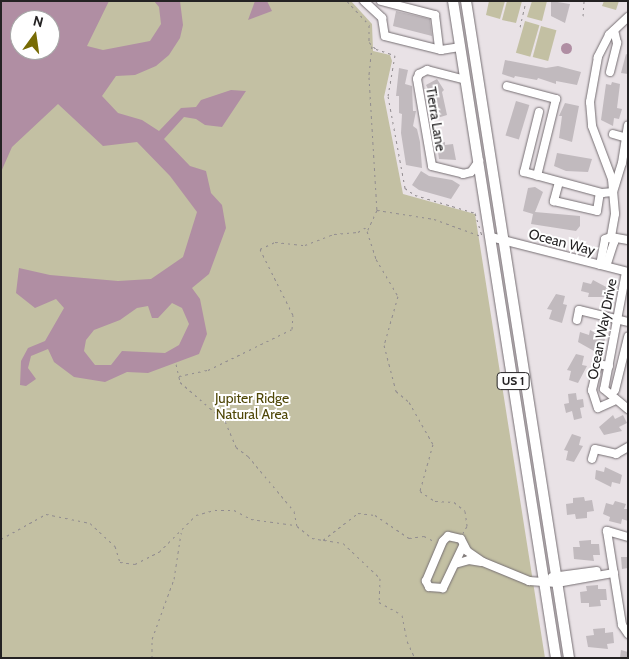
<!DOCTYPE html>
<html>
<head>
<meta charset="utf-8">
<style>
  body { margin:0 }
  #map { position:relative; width:629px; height:659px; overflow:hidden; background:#e9e2e6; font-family:Cabin,sans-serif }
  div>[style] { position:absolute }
  .green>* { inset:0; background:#c3c0a3; transform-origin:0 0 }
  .water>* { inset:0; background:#b08ea3 }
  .round { border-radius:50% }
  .building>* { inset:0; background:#c1babe; transform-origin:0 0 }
  .path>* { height:1px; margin-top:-0.5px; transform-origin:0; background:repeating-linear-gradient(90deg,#918c8f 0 2.5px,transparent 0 6.5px) }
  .roads { filter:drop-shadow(0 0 1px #756e72) drop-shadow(0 0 1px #756e72) }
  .minor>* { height:8px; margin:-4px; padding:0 4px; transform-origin:4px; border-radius:4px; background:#fff }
  .major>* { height:10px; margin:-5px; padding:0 5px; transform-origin:5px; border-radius:5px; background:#fff }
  span { translate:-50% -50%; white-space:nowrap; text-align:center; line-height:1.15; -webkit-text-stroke:4px #fff; paint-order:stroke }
  .shield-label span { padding:1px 4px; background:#fff; border:1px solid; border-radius:4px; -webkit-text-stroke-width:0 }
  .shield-label { font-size:12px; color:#242223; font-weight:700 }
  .street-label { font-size:14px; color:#242223 }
  .park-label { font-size:14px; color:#4f4707 }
  .frame { position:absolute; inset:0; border:2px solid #242223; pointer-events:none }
  .north { position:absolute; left:10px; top:10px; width:50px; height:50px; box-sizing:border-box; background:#fff; border:1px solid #a7a7a7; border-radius:50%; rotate:14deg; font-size:14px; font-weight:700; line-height:20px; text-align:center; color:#242223 }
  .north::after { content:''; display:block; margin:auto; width:18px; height:22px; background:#776b04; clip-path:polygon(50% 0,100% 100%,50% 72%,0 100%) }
</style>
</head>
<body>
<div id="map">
  <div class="green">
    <i style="clip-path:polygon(87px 1px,351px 1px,372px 24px,373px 51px,390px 55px,392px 61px,384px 97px,403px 194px,475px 214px,545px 658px,1px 658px,1px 139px)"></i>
    <i style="clip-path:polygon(489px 1px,505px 1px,500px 19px,486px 15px)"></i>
    <i style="clip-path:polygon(507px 1px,522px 1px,516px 23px,502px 20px)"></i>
    <i style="clip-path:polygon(532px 1px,547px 1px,542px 21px,527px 17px)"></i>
    <i style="clip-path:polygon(604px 1px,619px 1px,616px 10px,602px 6px)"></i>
    <i style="left:525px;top:21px;width:15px;height:33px;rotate:16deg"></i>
    <i style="left:541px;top:26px;width:16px;height:32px;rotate:15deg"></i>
  </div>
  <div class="water">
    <i style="clip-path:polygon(evenodd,1px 1px,109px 1px,87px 46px,103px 50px,150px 41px,161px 24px,159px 7px,154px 1px,180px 1px,183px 25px,180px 38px,169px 55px,156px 66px,135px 75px,116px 76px,102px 96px,118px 113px,142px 120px,159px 131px,181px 108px,196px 107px,201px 100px,231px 90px,246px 91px,222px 127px,205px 125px,196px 119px,184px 117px,164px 139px,190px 166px,206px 171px,211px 193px,222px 205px,226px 228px,209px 274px,192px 288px,200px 299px,207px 334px,199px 354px,148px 373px,127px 372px,105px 382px,74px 377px,54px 362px,48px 349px,31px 356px,28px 368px,36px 379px,26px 386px,20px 385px,21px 361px,28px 348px,45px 341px,64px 308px,56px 299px,35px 308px,16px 293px,19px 268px,50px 275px,118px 281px,151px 279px,183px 257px,197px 212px,170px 176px,137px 142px,103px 146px,58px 104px,12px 147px,1px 172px,1px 1px,20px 20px,50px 20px,50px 50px,20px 50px,20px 20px,1px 1px,172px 303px,182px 308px,189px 324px,179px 345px,165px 353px,122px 351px,111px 365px,95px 365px,84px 351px,86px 340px,94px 330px,120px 320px,137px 308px,148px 306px,152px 318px,158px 318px,172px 303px)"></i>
    <i style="clip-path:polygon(255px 1px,267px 1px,272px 11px,248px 20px)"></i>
    <i class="round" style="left:560.5px;top:42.5px;width:11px;height:11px"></i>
  </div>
  <div class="building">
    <i style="clip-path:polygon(551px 1px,570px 4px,565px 23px,551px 16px)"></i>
    <i style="clip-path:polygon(396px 11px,430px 19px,432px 36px,393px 26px)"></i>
    <i style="clip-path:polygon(626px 54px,628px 55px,628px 74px,621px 73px)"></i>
    <i style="clip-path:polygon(505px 60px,546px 68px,558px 66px,581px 72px,577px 85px,556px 81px,556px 84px,538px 78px,537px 80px,515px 76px,514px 78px,502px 74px)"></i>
    <i style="clip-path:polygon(399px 68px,408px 70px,405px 84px,412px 86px,413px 111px,416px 111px,413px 126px,417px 129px,420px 142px,422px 168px,406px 165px,401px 133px,402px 114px,399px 113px,399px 96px,396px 96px)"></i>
    <i style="clip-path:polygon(437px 79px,444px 90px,442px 92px,447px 115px,434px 119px,429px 105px,433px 99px,426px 85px)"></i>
    <i style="clip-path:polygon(612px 82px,620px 84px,617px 108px,622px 109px,619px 119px,614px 118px,613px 126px,601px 120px,606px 84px,611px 85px)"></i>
    <i style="left:516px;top:101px;width:14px;height:36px;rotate:17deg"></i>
    <i style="clip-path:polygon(565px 103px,579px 106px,572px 142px,559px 138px,562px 116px,559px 116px)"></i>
    <i style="clip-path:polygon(445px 142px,445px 145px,453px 144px,456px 160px,439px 159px,437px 144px)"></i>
    <i style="clip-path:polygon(557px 153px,592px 159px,588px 172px,566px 171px,554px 166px)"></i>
    <i style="clip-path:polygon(421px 171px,429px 176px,452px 180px,460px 185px,451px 199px,419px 190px,412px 185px)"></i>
    <i style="clip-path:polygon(535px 187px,543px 192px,535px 212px,580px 216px,580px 226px,576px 231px,531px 224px,533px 214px,523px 211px,528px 188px)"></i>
    <i style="clip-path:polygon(593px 280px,608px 288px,606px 297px,588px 297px,589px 293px,581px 291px,583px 282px,591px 284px)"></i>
    <i style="clip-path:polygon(556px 294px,565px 296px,563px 304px,567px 305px,562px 323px,549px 319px,552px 310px,547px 309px)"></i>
    <i style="clip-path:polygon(590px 330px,605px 339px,603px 347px,596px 345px,594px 351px,578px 342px,580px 332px,589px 335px)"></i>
    <i style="clip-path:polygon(576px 354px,584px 356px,582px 365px,587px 366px,578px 383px,569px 380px,571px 371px,567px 370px)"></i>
    <i style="clip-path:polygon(576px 393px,577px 400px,583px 399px,584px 407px,580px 408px,582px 418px,574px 420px,572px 411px,566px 413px,564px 404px,569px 403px,568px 394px)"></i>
    <i style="clip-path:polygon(613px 415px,615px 419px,623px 415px,627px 423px,619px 427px,622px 431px,604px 435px,599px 427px)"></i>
    <i style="clip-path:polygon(572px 434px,581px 437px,579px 445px,583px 446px,574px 462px,566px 460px,568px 451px,564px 450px)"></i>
    <i style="clip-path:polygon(605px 467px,622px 475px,620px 484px,612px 482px,611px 487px,595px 479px,596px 470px,604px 472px)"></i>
    <i style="clip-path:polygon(584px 497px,585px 501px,592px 500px,594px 511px,587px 512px,587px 518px,576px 519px,575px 514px,567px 515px,566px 504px,573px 503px,573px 498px)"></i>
    <i style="clip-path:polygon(615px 501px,626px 504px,624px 509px,628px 509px,628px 521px,622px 519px,621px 524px,609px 521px,610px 517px,603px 514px,606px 503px,613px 505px)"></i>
    <i style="clip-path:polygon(591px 540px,591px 544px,599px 544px,600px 555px,593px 555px,594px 561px,574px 559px,573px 547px,580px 547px,579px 541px)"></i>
    <i style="clip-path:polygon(621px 557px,628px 557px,628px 568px,622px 569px)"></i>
    <i style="clip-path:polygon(598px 585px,598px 589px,606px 589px,607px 600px,600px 600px,601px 606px,589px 607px,589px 603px,581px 603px,580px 592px,587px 591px,586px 586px)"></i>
    <i style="clip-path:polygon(605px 628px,605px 633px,613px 632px,614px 643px,607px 644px,608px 649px,588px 647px,586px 636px,594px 635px,593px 629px)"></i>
    <i style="clip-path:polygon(621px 650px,628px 652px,628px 658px,620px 658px)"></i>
  </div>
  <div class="path">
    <i style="left:347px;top:1px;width:33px;rotate:47deg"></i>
    <i style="left:369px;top:25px;width:17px;rotate:90deg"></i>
    <i style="left:369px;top:42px;width:10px;rotate:45deg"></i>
    <i style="left:376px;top:49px;width:20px;rotate:18deg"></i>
    <i style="left:395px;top:55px;width:42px;rotate:99.7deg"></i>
    <i style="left:388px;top:96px;width:94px;rotate:79.5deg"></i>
    <i style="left:405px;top:188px;width:12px;rotate:35deg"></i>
    <i style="left:415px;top:195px;width:63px;rotate:16.7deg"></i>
    <i style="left:475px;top:213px;width:24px;rotate:73deg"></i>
    <i style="left:583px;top:16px;width:15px;rotate:-86deg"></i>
    <i style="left:520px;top:27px;width:27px;rotate:-77deg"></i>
    <i style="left:372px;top:46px;width:31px;rotate:96deg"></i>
    <i style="left:369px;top:77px;width:133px;rotate:86.6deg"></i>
    <i style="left:377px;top:210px;width:58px;rotate:9deg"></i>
    <i style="left:434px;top:219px;width:50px;rotate:19.9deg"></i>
    <i style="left:377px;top:210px;width:23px;rotate:115deg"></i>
    <i style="left:367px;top:231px;width:29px;rotate:72deg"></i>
    <i style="left:376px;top:259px;width:43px;rotate:59.3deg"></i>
    <i style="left:398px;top:296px;width:51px;rotate:105.9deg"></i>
    <i style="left:384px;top:345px;width:48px;rotate:75.4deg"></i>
    <i style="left:396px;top:391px;width:17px;rotate:40deg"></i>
    <i style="left:409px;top:402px;width:48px;rotate:60.3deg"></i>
    <i style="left:433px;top:444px;width:49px;rotate:105.5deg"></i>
    <i style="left:420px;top:491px;width:18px;rotate:34deg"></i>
    <i style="left:435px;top:501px;width:19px;rotate:3deg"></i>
    <i style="left:454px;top:502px;width:14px;rotate:39deg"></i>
    <i style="left:465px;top:511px;width:15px;rotate:82deg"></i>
    <i style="left:467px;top:526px;width:8px;rotate:120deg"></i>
    <i style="left:176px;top:364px;width:18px;rotate:77deg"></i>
    <i style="left:180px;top:382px;width:60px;rotate:40.9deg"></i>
    <i style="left:225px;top:421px;width:28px;rotate:67deg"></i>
    <i style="left:236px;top:447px;width:15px;rotate:37deg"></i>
    <i style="left:248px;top:456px;width:72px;rotate:50.1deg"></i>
    <i style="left:294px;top:511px;width:15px;rotate:79deg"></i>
    <i style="left:297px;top:526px;width:19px;rotate:39deg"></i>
    <i style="left:312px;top:538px;width:11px;rotate:10deg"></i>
    <i style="left:323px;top:540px;width:44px;rotate:-37.6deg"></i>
    <i style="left:358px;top:513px;width:17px;rotate:7deg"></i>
    <i style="left:375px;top:515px;width:41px;rotate:34.1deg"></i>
    <i style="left:409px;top:538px;width:15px;rotate:-8deg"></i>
    <i style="left:424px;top:536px;width:13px;rotate:27deg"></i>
    <i style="left:179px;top:376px;width:30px;rotate:-12deg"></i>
    <i style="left:208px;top:370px;width:93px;rotate:-26deg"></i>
    <i style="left:292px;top:329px;width:14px;rotate:-86deg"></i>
    <i style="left:293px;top:315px;width:74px;rotate:-116.6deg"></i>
    <i style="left:260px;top:249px;width:17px;rotate:-25deg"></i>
    <i style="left:275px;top:242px;width:30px;rotate:6deg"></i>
    <i style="left:305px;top:245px;width:31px;rotate:-21deg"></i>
    <i style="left:334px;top:234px;width:24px;rotate:-5deg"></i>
    <i style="left:358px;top:232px;width:12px;rotate:-31deg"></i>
    <i style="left:1px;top:539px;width:51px;rotate:-29.1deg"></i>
    <i style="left:46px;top:514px;width:45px;rotate:11.6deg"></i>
    <i style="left:90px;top:523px;width:34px;rotate:43deg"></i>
    <i style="left:115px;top:546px;width:17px;rotate:73deg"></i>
    <i style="left:120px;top:562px;width:15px;rotate:8deg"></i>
    <i style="left:135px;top:564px;width:27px;rotate:-27deg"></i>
    <i style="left:159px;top:552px;width:52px;rotate:-45deg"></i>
    <i style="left:196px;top:515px;width:20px;rotate:-15deg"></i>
    <i style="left:215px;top:510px;width:19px"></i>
    <i style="left:234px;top:510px;width:19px;rotate:28deg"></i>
    <i style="left:251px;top:519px;width:44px;rotate:7.8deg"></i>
    <i style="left:324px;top:540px;width:19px;rotate:9deg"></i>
    <i style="left:343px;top:543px;width:51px;rotate:43.4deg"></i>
    <i style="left:380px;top:578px;width:24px;rotate:92deg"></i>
    <i style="left:379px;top:602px;width:26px;rotate:29deg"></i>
    <i style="left:402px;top:615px;width:26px;rotate:79deg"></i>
    <i style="left:407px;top:641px;width:19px;rotate:65deg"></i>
    <i style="left:152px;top:658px;width:19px;rotate:-90deg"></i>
    <i style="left:152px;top:639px;width:64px;rotate:-69.9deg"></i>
    <i style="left:174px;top:579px;width:47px;rotate:-81.3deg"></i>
  </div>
  <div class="roads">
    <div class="minor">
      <i style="left:364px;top:1px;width:25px;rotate:43deg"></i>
      <i style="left:382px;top:18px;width:18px;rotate:81deg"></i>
      <i style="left:385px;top:36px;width:58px;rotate:14deg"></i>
      <i style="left:441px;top:50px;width:20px;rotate:-9deg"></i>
      <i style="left:381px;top:1px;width:56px;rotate:14.5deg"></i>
      <i style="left:435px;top:15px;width:34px;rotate:83deg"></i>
      <i style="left:628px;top:17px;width:26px;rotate:137deg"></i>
      <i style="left:609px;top:35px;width:25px;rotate:117deg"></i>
      <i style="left:598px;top:57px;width:46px;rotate:100.1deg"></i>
      <i style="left:590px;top:102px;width:24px;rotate:85deg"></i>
      <i style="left:592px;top:126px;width:57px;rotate:69.3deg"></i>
      <i style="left:612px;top:179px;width:35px;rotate:85deg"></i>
      <i style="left:615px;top:214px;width:23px;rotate:100deg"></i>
      <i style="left:611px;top:237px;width:17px;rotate:10deg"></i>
      <i style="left:610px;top:72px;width:30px;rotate:-76deg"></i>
      <i style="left:617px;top:43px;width:13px;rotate:-103deg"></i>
      <i style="left:466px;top:80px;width:40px;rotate:-165.6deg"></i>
      <i style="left:427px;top:70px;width:9px;rotate:153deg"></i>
      <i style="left:419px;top:74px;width:5px;rotate:112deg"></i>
      <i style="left:417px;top:79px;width:88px;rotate:80.2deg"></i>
      <i style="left:432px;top:166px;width:32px;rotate:14deg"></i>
      <i style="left:463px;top:174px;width:8px;rotate:-14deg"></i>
      <i style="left:471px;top:172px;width:14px;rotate:-54deg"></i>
      <i style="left:507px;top:86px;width:51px;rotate:14.9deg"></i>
      <i style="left:556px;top:99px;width:79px;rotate:103.9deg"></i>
      <i style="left:539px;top:112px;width:62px;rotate:104deg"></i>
      <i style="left:524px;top:172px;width:81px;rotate:15.1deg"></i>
      <i style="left:602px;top:193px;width:11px;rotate:-5deg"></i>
      <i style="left:613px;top:192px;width:30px;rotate:-73deg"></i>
      <i style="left:622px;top:163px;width:38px;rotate:-81deg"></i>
      <i style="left:613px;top:134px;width:15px;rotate:16deg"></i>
      <i style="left:559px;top:182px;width:20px;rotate:105deg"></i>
      <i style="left:554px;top:201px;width:44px;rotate:13.1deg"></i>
      <i style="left:597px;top:211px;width:18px;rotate:-81deg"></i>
      <i style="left:491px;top:237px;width:141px;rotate:14.3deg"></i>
      <i style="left:600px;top:265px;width:26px;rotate:-79deg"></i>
      <i style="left:605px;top:239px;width:6px;rotate:-18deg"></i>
      <i style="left:611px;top:237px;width:6px;rotate:59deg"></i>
      <i style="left:614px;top:242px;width:25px;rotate:108deg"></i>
      <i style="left:626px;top:272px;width:119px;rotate:100.6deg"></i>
      <i style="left:604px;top:389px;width:31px;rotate:40deg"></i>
      <i style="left:577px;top:320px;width:10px;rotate:-79deg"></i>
      <i style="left:579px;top:310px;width:50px;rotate:13.8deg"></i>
      <i style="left:609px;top:366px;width:11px;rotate:-170deg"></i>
      <i style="left:598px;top:364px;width:27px;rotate:103deg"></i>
      <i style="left:592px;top:390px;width:19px;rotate:72deg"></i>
      <i style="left:598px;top:408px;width:17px;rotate:-24deg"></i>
      <i style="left:615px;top:390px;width:55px;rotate:-76.2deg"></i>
      <i style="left:592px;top:459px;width:10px;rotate:-73deg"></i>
      <i style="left:595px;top:449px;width:22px;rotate:13deg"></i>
      <i style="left:616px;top:454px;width:14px;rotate:-30deg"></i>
      <i style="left:628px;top:537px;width:22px;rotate:-164deg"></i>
      <i style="left:607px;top:531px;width:95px;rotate:80.9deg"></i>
      <i style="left:622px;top:625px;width:11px;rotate:56deg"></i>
      <i style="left:463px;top:546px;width:47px;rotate:115.5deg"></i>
      <i style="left:443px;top:588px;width:14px;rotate:-176deg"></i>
      <i style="left:429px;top:587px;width:7px;rotate:-117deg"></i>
      <i style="left:426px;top:581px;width:43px;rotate:-67deg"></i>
      <i style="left:443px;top:541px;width:7px;rotate:-45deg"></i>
      <i style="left:448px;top:536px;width:13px;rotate:13deg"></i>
      <i style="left:461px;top:539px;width:13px;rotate:63deg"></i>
      <i style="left:467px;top:551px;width:19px;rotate:35deg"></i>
      <i style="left:483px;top:562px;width:50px;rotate:22.4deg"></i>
      <i style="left:529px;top:581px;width:28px;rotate:4deg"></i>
      <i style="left:557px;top:583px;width:58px;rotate:-10deg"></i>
      <i style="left:455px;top:564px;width:15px;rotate:-16deg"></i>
      <i style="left:469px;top:560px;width:11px;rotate:10deg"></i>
      <i style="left:552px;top:577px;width:45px;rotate:-7.6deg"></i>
    </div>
    <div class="major">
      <i style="left:453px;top:1px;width:665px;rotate:81.09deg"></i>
      <i style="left:466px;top:1px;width:665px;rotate:81.09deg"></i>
    </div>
  </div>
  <div class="shield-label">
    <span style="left:513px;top:381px">US 1</span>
  </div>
  <div class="street-label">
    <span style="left:436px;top:119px;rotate:81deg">Tierra Lane</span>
    <span style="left:562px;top:242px;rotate:15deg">Ocean Way</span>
    <span style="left:602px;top:329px;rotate:-79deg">Ocean Way Drive</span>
  </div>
  <div class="park-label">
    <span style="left:252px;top:406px">Jupiter Ridge<br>Natural Area</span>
  </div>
  <div class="frame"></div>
  <div class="north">N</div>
</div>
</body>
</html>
